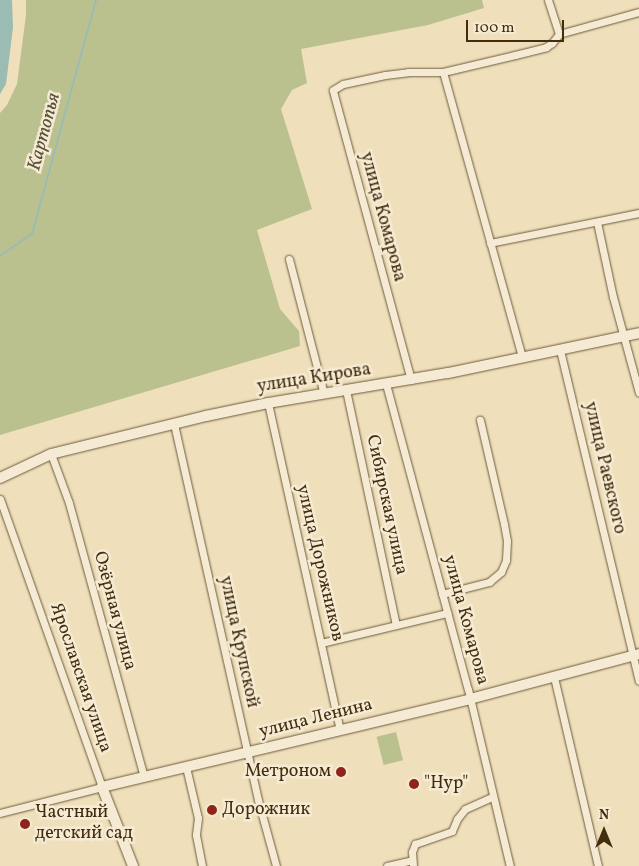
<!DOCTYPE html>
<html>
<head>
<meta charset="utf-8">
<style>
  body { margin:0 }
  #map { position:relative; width:639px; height:866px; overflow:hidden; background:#efdfbb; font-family:Vollkorn,serif }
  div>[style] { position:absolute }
  .green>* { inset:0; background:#bbc18e; transform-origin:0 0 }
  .water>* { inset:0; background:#9abcb2 }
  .stream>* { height:2px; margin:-1px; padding:0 1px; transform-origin:1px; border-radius:1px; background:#9abcb2 }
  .roads { filter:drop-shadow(0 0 1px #6e5a3a) drop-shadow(0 0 1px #6e5a3a) }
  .street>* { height:7px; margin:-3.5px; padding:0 3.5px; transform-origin:3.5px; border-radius:3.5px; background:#f5ead3 }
  .secondary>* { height:10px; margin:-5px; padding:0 5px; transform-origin:5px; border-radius:5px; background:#f5ead3 }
  .dots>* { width:14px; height:14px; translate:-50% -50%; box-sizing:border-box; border:2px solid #f5ead3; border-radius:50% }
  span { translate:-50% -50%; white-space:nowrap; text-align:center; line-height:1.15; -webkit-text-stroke:5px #f5ead3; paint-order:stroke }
  .street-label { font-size:18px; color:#432d0f }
  .poi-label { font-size:18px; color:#432d0f }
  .right { translate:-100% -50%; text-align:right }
  .left { translate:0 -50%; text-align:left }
  .water-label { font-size:19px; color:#595138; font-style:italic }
  .north { position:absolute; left:579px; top:806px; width:50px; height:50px; -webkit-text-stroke:4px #f5ead3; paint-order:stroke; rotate:0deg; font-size:14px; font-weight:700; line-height:20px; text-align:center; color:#432d0f }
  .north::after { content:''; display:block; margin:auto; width:18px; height:22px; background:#432d0f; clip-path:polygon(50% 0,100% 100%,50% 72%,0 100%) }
  .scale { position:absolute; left:466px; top:20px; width:98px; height:22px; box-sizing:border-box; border:2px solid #432d0f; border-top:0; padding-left:6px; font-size:15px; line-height:18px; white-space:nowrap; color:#432d0f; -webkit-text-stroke:4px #f5ead3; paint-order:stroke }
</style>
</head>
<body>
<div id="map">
  <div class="green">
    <i style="clip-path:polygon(26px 0,482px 0,484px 8px,428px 25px,301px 49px,307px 83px,292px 90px,281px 109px,312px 209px,257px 230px,280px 309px,299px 331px,300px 346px,0 435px,0 113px,7px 105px,17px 84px,26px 15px)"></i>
    <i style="left:396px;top:732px;width:29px;height:20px;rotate:76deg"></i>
  </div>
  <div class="water">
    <i style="clip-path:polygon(0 0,12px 0,13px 27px,6px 84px,0 94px)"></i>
  </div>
  <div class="stream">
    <i style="left:0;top:256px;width:39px;rotate:-35deg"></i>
    <i style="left:32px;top:234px;width:243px;rotate:-74.7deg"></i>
  </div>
  <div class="roads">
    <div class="street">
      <i style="left:548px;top:0;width:36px;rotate:72deg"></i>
      <i style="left:443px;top:72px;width:296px;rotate:74.5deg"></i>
      <i style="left:597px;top:222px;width:77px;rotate:78deg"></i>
      <i style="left:613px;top:297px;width:99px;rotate:74.8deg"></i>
      <i style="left:490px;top:243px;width:152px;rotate:-11.4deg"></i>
      <i style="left:289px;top:259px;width:139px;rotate:75.5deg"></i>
      <i style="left:560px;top:350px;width:340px;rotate:76.6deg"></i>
      <i style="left:411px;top:380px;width:300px;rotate:-105.1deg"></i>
      <i style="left:333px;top:90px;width:12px;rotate:-31deg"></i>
      <i style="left:343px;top:84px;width:43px;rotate:-12.1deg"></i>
      <i style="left:385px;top:75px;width:23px;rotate:-7deg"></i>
      <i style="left:408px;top:72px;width:35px"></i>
      <i style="left:443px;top:72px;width:74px;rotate:-13.3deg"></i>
      <i style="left:515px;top:55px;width:32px;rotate:-14deg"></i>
      <i style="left:546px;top:47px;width:7px;rotate:-34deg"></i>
      <i style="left:552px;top:43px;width:11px;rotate:-52deg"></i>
      <i style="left:559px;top:34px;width:83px;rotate:-15.4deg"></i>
      <i style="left:386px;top:384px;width:316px;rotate:75deg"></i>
      <i style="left:468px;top:689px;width:182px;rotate:76.7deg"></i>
      <i style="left:346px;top:390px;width:240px;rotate:78deg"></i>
      <i style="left:268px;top:403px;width:335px;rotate:77.6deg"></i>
      <i style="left:174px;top:424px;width:385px;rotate:77.4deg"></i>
      <i style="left:258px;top:800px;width:68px;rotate:74.7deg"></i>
      <i style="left:51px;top:454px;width:52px;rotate:69.8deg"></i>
      <i style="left:69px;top:503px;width:284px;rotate:74.7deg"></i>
      <i style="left:0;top:499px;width:306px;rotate:70.5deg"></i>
      <i style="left:102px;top:787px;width:105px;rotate:165.7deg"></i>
      <i style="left:442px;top:594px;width:49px;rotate:-14.3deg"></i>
      <i style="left:489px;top:582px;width:16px;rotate:-40deg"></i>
      <i style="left:501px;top:572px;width:13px;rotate:-67deg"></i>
      <i style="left:506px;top:560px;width:19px;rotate:-87deg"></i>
      <i style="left:507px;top:541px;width:17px;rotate:-100deg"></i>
      <i style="left:504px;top:524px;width:107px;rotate:-103deg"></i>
      <i style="left:321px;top:643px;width:130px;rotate:-13.4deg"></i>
      <i style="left:554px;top:677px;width:194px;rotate:76.9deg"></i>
      <i style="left:186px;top:767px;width:52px;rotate:76.8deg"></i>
      <i style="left:198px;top:818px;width:17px;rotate:97deg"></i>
      <i style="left:196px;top:835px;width:32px;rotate:79deg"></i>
      <i style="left:387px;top:866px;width:26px;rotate:-13deg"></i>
      <i style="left:413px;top:866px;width:14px;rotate:-94deg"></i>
      <i style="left:412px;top:852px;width:9px;rotate:-69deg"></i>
      <i style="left:415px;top:844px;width:39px;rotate:-19deg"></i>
      <i style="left:452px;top:831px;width:13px;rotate:-67deg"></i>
      <i style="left:457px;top:819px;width:13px;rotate:-51deg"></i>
      <i style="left:465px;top:809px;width:30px;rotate:-24deg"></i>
    </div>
    <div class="secondary">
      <i style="left:0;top:478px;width:56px;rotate:-25.2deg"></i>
      <i style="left:51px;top:454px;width:160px;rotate:-13.8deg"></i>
      <i style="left:206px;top:416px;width:63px;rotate:-11.8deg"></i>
      <i style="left:268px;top:403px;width:182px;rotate:-9.5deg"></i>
      <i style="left:448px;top:373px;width:195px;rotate:-11.8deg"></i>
      <i style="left:133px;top:866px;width:85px;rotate:-111.4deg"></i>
      <i style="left:102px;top:787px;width:378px;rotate:-13.4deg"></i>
      <i style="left:470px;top:699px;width:175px;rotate:-14.9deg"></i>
    </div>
  </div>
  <div class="dots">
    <i style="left:341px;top:772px;background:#8f2418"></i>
    <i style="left:414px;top:784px;background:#8f2418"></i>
    <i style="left:212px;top:810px;background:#8f2418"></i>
    <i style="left:25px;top:824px;background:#8f2418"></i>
  </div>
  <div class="street-label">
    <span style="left:382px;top:217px;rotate:75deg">улица Комарова</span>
    <span style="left:314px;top:379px;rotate:-9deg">улица Кирова</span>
    <span style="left:604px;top:468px;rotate:77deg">улица Раевского</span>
    <span style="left:386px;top:505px;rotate:78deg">Сибирская улица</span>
    <span style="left:319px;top:563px;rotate:77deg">улица Дорожников</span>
    <span style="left:114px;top:611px;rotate:75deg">Озёрная улица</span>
    <span style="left:465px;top:620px;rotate:75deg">улица Комарова</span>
    <span style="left:238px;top:642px;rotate:78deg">улица Крупской</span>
    <span style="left:80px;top:678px;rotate:71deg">Ярославская улица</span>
    <span style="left:316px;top:719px;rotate:-14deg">улица Ленина</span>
  </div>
  <div class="poi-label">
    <span class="right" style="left:331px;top:772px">Метроном</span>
    <span class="left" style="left:424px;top:784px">"Нур"</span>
    <span class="left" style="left:222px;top:810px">Дорожник</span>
    <span class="left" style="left:35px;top:824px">Частный<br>детский сад</span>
  </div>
  <div class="water-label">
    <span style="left:45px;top:132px;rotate:-75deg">Картопья</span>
  </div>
  <div class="north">N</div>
  <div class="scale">100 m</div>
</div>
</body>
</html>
